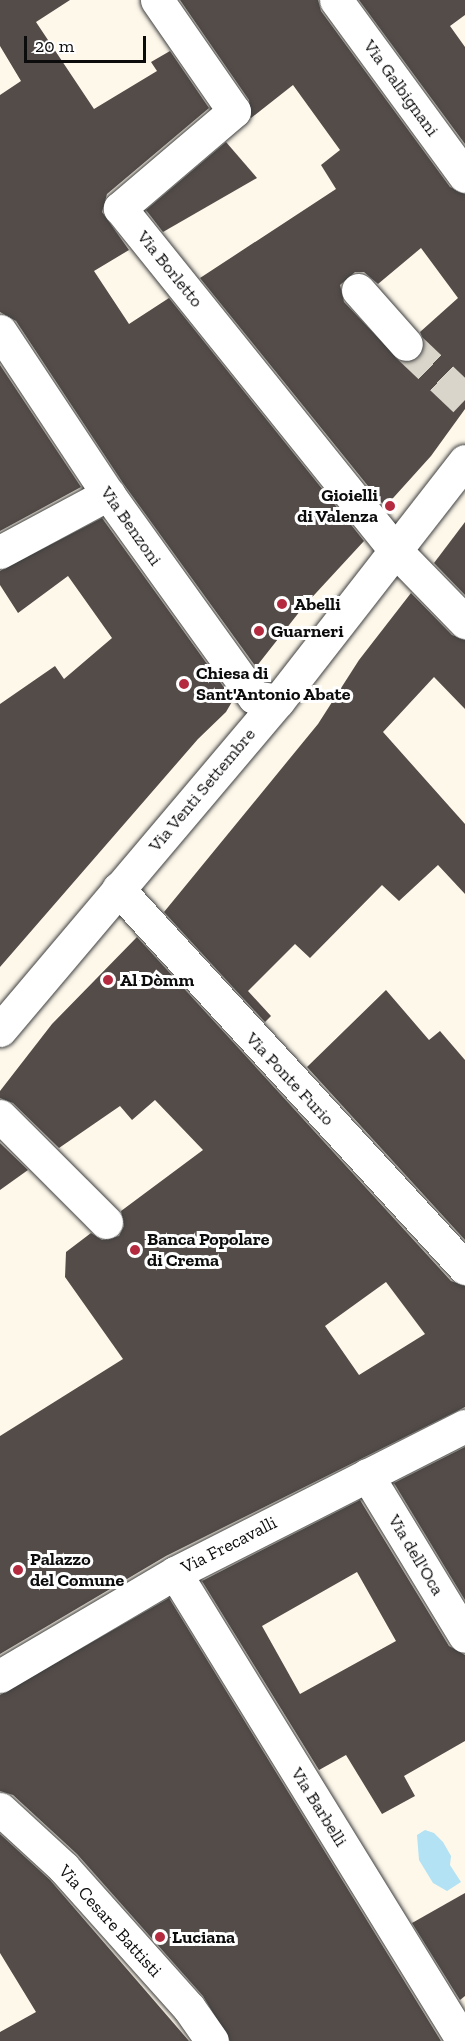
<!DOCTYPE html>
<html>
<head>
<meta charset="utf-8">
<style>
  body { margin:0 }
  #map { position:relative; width:465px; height:2041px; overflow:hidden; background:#fef8eb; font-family:"Zilla Slab",serif }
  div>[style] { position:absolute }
  .water>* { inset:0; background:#b2e2f3 }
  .building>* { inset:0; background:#544c49 }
  .street-tunnel>* { height:33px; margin-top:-16.5px; transform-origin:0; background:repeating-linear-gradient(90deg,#dad5ca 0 33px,transparent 0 49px) }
  .roads { filter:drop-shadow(0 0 2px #3f3f3f) drop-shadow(0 0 2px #3f3f3f) }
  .street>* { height:33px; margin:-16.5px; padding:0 16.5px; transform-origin:16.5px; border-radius:16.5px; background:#fff }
  .dots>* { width:16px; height:16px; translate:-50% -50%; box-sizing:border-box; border:3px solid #fff; border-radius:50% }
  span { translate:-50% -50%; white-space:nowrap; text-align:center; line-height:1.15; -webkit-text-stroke:6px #fff; paint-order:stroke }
  .street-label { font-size:18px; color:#0c0c0c }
  .poi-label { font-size:18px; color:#0c0c0c; font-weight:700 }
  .right { translate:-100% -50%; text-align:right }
  .left { translate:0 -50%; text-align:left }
  .scale { position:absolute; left:24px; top:36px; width:122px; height:27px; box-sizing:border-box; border:3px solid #0c0c0c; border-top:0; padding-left:8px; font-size:18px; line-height:21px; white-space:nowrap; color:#0c0c0c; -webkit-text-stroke:4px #fff; paint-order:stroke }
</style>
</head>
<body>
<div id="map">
  <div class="water">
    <i style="clip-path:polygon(425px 1830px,434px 1833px,443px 1842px,451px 1856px,450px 1865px,461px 1882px,447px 1891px,433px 1883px,419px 1860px,417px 1835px)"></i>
  </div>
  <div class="building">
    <i style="clip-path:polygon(0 0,70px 0,36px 22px,94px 109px,157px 71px,151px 62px,170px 51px,209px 108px,107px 194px,102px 212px,129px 250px,94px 271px,129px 324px,169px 298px,364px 541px,304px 606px,256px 667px,123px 483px,16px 321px,0 312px,0 95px,21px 81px,0 46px)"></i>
    <i style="clip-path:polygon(evenodd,180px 0,318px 0,321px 11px,450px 187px,465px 194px,465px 409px,431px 456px,385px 507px,200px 278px,336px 189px,321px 165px,340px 150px,293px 85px,251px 118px,249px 100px,180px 0,421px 248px,458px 298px,420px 332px,424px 341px,419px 358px,401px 362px,344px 302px,340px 285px,355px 272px,364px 272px,378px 284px,421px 248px)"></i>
    <i style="clip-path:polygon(359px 0,465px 0,465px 15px,450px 26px,465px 47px,465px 144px)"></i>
    <i style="clip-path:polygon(226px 142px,257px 178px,163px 232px,146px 210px)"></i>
    <i style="clip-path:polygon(0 365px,81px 487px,0 531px)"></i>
    <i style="clip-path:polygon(102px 518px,233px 700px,226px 712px,198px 739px,0 967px,0 704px,55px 666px,64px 679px,112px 638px,68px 576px,18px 613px,0 585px,0 571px)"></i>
    <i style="clip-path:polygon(465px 522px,465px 595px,434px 563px)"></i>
    <i style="clip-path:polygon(411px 593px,452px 635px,465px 640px,465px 709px,434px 677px,383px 732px,465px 824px,465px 894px,438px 865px,399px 901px,382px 885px,310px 958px,295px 944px,248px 991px,271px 1016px,265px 1022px,164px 912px,318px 724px,359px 660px)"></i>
    <i style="clip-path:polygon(evenodd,137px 937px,451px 1281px,465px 1286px,465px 1407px,166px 1556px,0 1654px,0 1436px,123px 1359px,65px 1277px,66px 1252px,91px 1233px,102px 1240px,119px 1236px,124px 1226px,121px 1211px,203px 1150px,155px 1100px,132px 1120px,120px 1106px,59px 1148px,13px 1103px,0 1098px,0 1091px,52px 1024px,137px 937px,386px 1282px,425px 1334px,359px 1375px,325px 1326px,386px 1282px)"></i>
    <i style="clip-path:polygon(386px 990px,429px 1040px,440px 1031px,465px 1060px,465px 1240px,307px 1067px)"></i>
    <i style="clip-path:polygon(0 1143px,28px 1170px,0 1190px)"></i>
    <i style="clip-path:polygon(465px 1447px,465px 1600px,394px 1483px)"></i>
    <i style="clip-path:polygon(evenodd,360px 1500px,449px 1646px,465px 1655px,465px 1741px,404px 1776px,415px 1796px,382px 1814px,346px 1755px,319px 1770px,202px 1581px,360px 1500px,357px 1572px,396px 1641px,300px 1694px,262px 1626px,357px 1572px)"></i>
    <i style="clip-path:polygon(169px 1598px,441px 2041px,230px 2041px,203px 1996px,77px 1854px,13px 1795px,0 1791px,0 1695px)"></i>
    <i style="clip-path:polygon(0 1834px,50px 1880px,189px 2041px,0 2041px,0 2032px,36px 2012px,0 1953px)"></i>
    <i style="clip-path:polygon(465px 1893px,465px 1996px,460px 2000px,412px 1923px)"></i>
  </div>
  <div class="street-tunnel">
    <i style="left:406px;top:344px;width:81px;rotate:43.5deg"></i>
  </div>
  <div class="roads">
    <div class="street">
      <i style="left:157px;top:0;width:135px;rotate:55.3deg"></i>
      <i style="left:234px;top:111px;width:150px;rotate:139.6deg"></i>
      <i style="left:120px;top:208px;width:442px;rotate:51.2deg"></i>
      <i style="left:397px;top:552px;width:98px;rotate:45.8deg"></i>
      <i style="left:336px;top:0;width:218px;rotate:53.8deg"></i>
      <i style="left:358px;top:290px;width:72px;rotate:48.4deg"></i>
      <i style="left:0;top:331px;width:196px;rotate:56.5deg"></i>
      <i style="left:108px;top:494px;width:250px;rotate:54.3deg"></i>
      <i style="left:254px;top:697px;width:24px;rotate:9deg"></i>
      <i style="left:0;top:552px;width:123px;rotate:-28.2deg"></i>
      <i style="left:118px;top:889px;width:514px;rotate:47.52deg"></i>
      <i style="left:0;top:1030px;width:431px;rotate:-49.8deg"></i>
      <i style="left:278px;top:701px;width:304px;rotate:-52.1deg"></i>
      <i style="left:0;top:1116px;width:150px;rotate:45deg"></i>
      <i style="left:367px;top:1475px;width:188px;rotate:58.7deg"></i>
      <i style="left:175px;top:1573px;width:550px;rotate:58.39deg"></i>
      <i style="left:0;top:1676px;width:203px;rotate:-30.5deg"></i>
      <i style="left:175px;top:1573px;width:325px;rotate:-26.9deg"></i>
      <i style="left:0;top:1809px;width:86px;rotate:42.6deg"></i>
      <i style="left:63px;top:1867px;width:189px;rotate:48.2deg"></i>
      <i style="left:189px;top:2008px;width:40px;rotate:55.1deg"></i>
    </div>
  </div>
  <div class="dots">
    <i style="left:390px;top:506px;background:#b42b40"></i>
    <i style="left:282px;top:604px;background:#b42b40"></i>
    <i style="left:259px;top:631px;background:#b42b40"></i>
    <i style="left:184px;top:684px;background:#b42b40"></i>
    <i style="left:108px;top:980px;background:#b42b40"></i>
    <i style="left:135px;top:1250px;background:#b42b40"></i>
    <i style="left:18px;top:1570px;background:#b42b40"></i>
    <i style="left:160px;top:1937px;background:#b42b40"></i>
  </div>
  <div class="street-label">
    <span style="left:401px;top:88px;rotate:54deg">Via Galbignani</span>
    <span style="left:170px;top:269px;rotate:51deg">Via Borletto</span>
    <span style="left:131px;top:526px;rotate:55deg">Via Benzoni</span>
    <span style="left:202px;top:790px;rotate:-50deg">Via Venti Settembre</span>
    <span style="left:290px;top:1079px;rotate:47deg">Via Ponte Furio</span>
    <span style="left:229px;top:1545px;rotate:-27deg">Via Frecavalli</span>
    <span style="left:416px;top:1555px;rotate:59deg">Via dell'Oca</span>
    <span style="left:319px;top:1807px;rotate:58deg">Via Barbelli</span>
    <span style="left:110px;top:1921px;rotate:48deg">Via Cesare Battisti</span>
  </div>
  <div class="poi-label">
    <span class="right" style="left:378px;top:506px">Gioielli<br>di Valenza</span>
    <span class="left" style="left:294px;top:604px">Abelli</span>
    <span class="left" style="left:271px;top:631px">Guarneri</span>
    <span class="left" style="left:196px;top:684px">Chiesa di<br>Sant'Antonio Abate</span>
    <span class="left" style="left:120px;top:980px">Al Dòmm</span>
    <span class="left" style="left:147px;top:1250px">Banca Popolare<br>di Crema</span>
    <span class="left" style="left:30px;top:1570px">Palazzo<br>del Comune</span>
    <span class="left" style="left:172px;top:1937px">Luciana</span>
  </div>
  <div class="scale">20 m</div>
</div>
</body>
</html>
